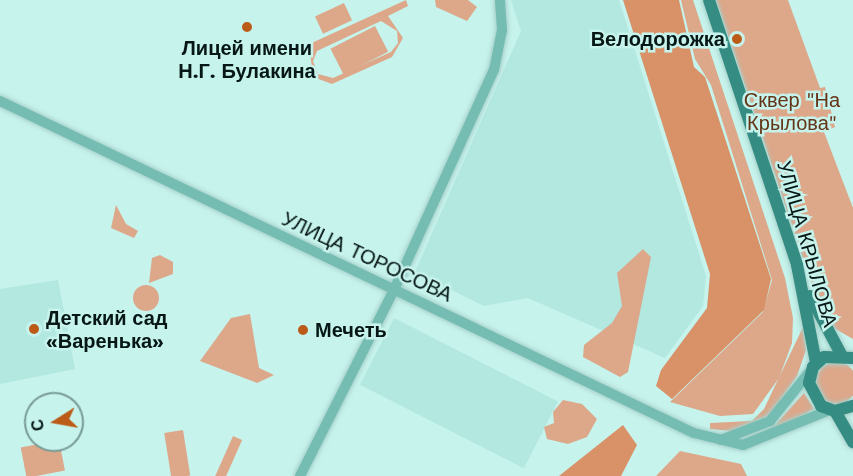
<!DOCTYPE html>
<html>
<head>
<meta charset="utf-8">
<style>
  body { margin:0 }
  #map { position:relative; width:853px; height:476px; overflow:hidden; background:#c6f3ec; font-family:"Work Sans",sans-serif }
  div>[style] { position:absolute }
  .built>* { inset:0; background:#b2e8e0; transform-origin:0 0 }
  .green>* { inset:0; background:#dda78a; transform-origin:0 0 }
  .round { border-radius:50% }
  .water>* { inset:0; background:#d99168 }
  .roads { filter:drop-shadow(0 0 2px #a7d0ca) drop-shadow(0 0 2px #a7d0ca) }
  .minor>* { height:10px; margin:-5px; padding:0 5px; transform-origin:5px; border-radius:5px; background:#75bdb3 }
  .major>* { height:12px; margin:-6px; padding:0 6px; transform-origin:6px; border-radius:6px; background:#358c82 }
  .dots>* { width:16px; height:16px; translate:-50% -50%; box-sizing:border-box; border:3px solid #c6f3ec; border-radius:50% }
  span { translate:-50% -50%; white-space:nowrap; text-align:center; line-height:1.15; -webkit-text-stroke:5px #c6f3ec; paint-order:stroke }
  .poi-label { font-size:20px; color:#061715; font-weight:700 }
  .right { translate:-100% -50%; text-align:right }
  .left { translate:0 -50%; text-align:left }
  .park-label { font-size:20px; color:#643417 }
  .street-label { font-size:20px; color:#061715 }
  .north { position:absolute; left:24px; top:392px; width:60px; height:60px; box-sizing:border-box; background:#c6f3ec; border:2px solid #799b96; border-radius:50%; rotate:259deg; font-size:16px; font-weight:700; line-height:24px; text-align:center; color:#061715 }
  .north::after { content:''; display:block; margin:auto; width:21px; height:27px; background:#bb5b17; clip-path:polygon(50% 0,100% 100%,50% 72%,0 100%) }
</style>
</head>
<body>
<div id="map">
  <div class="built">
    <i style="clip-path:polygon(511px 0,619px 0,706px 276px,703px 306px,665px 358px,528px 298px,484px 306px,415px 272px,521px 31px)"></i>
    <i style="clip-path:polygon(58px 280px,75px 369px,0 384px,0 289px)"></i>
    <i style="left:394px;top:318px;width:184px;height:75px;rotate:27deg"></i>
  </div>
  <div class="green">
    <i style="clip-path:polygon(evenodd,406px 0,408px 6px,388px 16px,403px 38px,392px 57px,332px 84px,313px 77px,310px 52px,297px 58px,294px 51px,406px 0,381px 21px,397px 31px,398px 43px,391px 52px,333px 78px,318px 74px,313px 61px,317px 51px,381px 21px)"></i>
    <i style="clip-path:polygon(435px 0,468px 0,477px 7px,467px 21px,436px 7px)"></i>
    <i style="clip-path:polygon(681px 0,693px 0,785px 278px,793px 318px,792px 343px,779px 378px,753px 414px,720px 416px,670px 402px,763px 312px,772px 280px,711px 85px,695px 59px)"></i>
    <i style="clip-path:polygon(716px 0,788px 0,820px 88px,825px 87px,835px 127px,824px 132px,853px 208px,853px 339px,825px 323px)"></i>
    <i style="left:344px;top:3px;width:19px;height:32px;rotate:65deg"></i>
    <i style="left:375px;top:26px;width:29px;height:50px;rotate:63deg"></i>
    <i style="clip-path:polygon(116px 205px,126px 224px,138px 231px,134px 238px,111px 228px)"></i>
    <i style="clip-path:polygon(643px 249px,651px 257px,628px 372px,620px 377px,583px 357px,584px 345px,612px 323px,622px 306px,617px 273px)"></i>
    <i style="clip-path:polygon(160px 255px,173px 262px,173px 274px,149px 283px,152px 258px)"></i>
    <i class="round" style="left:133px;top:285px;width:26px;height:26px"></i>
    <i style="clip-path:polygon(250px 314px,259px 368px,274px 375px,257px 383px,200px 361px,231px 318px)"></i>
    <i style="clip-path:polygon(803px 327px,806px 350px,797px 376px,770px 415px,731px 431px,710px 429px,710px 423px,752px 421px,764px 409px)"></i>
    <i class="round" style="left:815px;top:362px;width:42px;height:42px"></i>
    <i style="clip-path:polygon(804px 393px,814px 409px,764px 436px,743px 441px,775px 425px)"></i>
    <i style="clip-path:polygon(563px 400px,582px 404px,597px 419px,587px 437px,568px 444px,547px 439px,544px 427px,554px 423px,553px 412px)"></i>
    <i style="left:183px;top:430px;width:46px;height:19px;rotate:81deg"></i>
    <i style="left:233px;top:436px;width:10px;height:44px;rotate:24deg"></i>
    <i style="left:59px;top:440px;width:31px;height:39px;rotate:79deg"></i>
    <i style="clip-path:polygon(680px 451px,741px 464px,747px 476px,656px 476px)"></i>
  </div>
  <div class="water">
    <i style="clip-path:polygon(623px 0,679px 0,694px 67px,705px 77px,771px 279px,764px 310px,672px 399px,656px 386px,661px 370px,707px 308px,710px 274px)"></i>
    <i style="clip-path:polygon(623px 425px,637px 445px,621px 476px,559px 476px)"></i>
  </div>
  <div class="roads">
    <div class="minor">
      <i style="left:0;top:101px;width:769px;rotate:25.57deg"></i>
      <i style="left:694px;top:433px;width:50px;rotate:13.8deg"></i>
      <i style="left:743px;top:445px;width:93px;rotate:-22.1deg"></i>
      <i style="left:721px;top:440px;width:53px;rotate:-21.2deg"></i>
      <i style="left:770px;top:421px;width:65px;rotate:-51.2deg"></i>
      <i style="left:300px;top:476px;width:208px;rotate:-63.2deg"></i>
      <i style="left:394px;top:290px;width:242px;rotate:-65.6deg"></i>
      <i style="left:494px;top:70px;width:41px;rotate:-78.7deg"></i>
      <i style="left:502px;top:30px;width:30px;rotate:-94deg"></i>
    </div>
    <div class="major">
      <i style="left:709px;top:0;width:279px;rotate:71.6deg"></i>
      <i style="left:797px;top:265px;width:100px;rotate:79deg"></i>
      <i style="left:810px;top:296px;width:66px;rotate:61.9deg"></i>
      <i style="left:853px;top:358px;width:29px;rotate:-178deg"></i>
      <i style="left:824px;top:357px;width:15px;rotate:138deg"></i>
      <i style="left:813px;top:367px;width:16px;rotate:104deg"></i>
      <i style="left:809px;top:383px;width:26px;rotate:62deg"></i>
      <i style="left:821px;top:406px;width:15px;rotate:20deg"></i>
      <i style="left:835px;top:411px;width:19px;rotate:-16deg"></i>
      <i style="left:835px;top:411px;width:36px;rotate:60deg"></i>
    </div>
  </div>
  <div class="dots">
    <i style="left:247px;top:27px;background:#bb5b17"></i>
    <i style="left:737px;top:39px;background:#bb5b17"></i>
    <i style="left:34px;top:329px;background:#bb5b17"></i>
    <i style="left:303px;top:330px;background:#bb5b17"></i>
  </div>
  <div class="poi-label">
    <span class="right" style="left:725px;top:39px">Велодорожка</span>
    <span style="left:247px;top:60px">Лицей имени<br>Н.Г. Булакина</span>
    <span class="left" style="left:46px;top:330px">Детский сад<br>«Варенька»</span>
    <span class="left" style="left:315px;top:330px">Мечеть</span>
  </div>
  <div class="park-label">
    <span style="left:792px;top:112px">Сквер "На<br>Крылова"</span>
  </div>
  <div class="street-label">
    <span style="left:807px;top:244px;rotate:74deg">УЛИЦА КРЫЛОВА</span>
    <span style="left:367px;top:257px;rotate:25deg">УЛИЦА ТОРОСОВА</span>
  </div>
  <div class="north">С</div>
</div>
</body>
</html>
